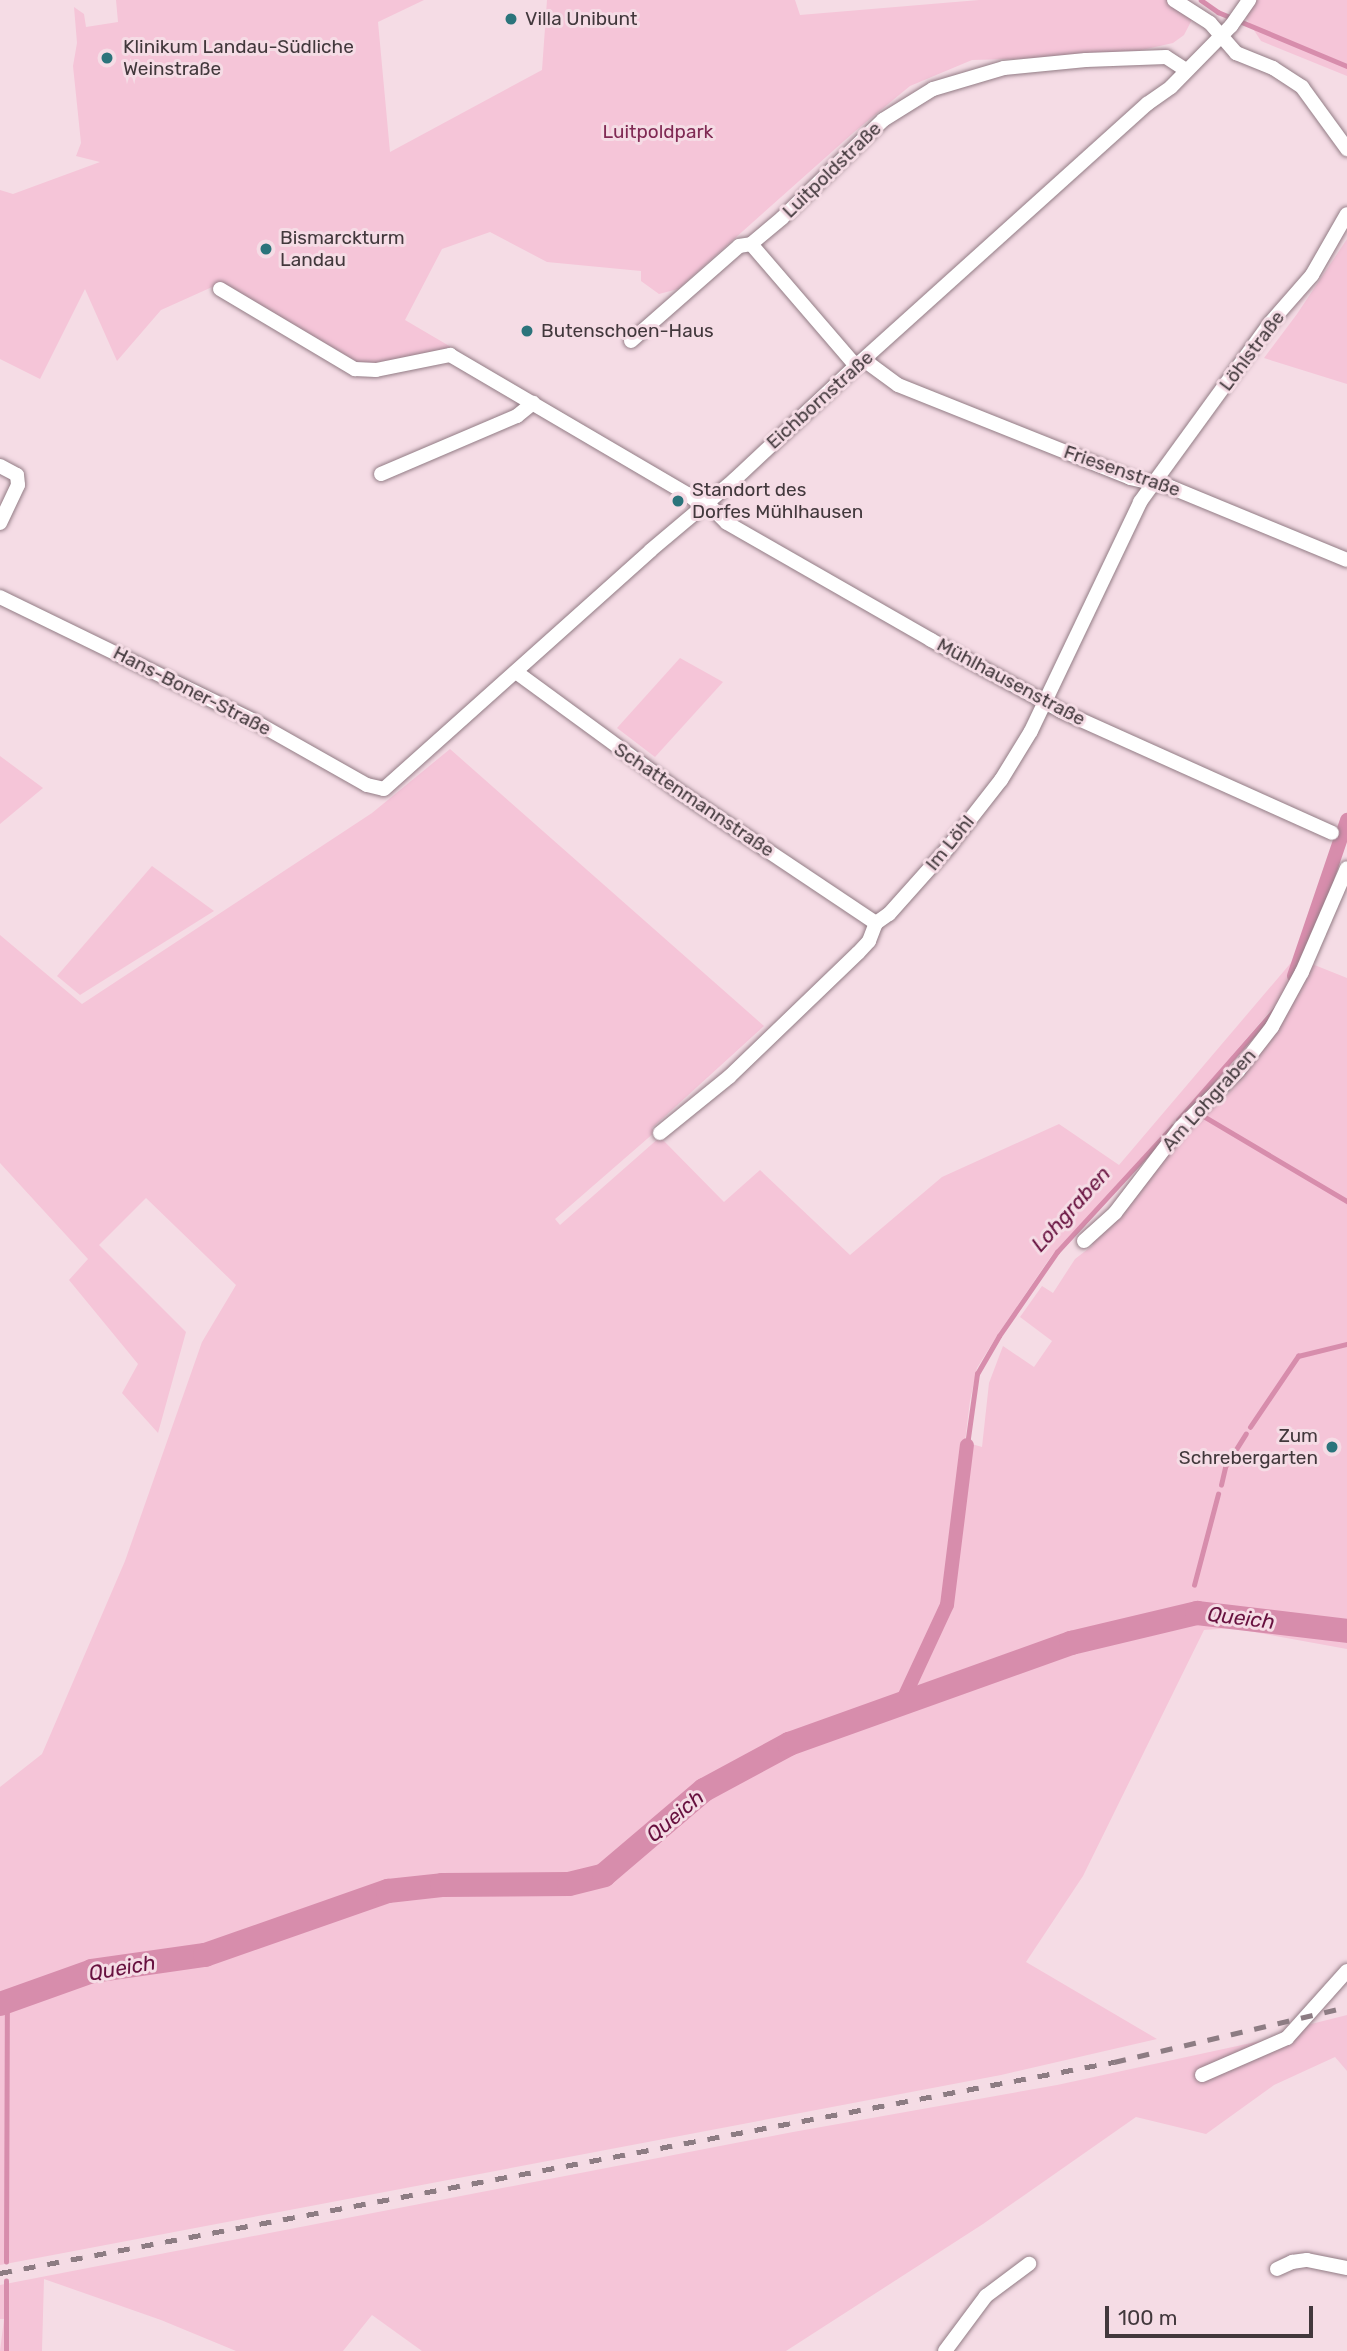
<!DOCTYPE html>
<html>
<head>
<meta charset="utf-8">
<style>
  body { margin:0 }
  #map { position:relative; width:1347px; height:2351px; overflow:hidden; background:#f5dce5; font-family:Rubik,sans-serif }
  div>[style] { position:absolute }
  .green>* { inset:0; background:#f5c5d8 }
  .stream>* { height:4.5px; margin:-2.25px; padding:0 2.25px; transform-origin:2.25px; border-radius:2.25px; background:#d78dac }
  .canal>* { height:14px; margin:-7px; padding:0 7px; transform-origin:7px; border-radius:7px; background:#d78dac }
  .river>* { height:24px; margin:-12px; padding:0 12px; transform-origin:12px; border-radius:12px; background:#d78dac }
  .roads { filter:drop-shadow(0 0 2px #927c85) drop-shadow(0 0 2px #927c85) }
  .minor>* { height:14px; margin:-7px; padding:0 7px; transform-origin:7px; border-radius:7px; background:#fff }
  .rail>* { height:4.5px; margin-top:-2.25px; transform-origin:0; background:repeating-linear-gradient(90deg,#8d7c83 0 12px,transparent 0 24px) }
  .dots>* { width:19px; height:19px; translate:-50% -50%; box-sizing:border-box; border:4px solid #f5dce5; border-radius:50% }
  span { translate:-50% -50%; white-space:nowrap; text-align:center; line-height:1.15; -webkit-text-stroke:6px #f5dce5; paint-order:stroke }
  .poi-label { font-size:19px; color:#42383c }
  .left { translate:0 -50%; text-align:left }
  .right { translate:-100% -50%; text-align:right }
  .park-label { font-size:19px; color:#802a54 }
  .street-label { font-size:19px; color:#42383c }
  .water-label { font-size:21px; color:#67113f; font-style:italic }
  .scale { position:absolute; left:1105px; top:2306px; width:208px; height:32px; box-sizing:border-box; border:4px solid #42383c; border-top:0; padding-left:9px; font-size:21px; line-height:24px; white-space:nowrap; color:#42383c; -webkit-text-stroke:5px #f5dce5; paint-order:stroke }
</style>
</head>
<body>
<div id="map">
  <div class="green">
    <i style="clip-path:polygon(116px 0,424px 0,378px 22px,390px 152px,542px 70px,547px 0,795px 0,800px 15px,979px 0,1181px 0,1197px 10px,1184px 35px,1173px 43px,1115px 56px,972px 60px,910px 86px,853px 133px,678px 289px,659px 294px,641px 281px,641px 271px,547px 262px,490px 232px,442px 249px,405px 320px,451px 347px,368px 368px,221px 283px,161px 310px,117px 361px,85px 289px,40px 379px,0 359px,0 190px,13px 194px,100px 162px,76px 156px,81px 143px,73px 66px,77px 43px,74px 7px,84px 14px,86px 27px,118px 22px)"></i>
    <i style="clip-path:polygon(1254px 0,1347px 0,1347px 76px,1261px 41px,1246px 18px)"></i>
    <i style="clip-path:polygon(1347px 239px,1347px 384px,1264px 358px,1297px 314px)"></i>
    <i style="clip-path:polygon(680px 658px,723px 682px,655px 757px,617px 728px)"></i>
    <i style="clip-path:polygon(450px 749px,764px 1026px,652px 1128px,655px 1132px,555px 1219px,560px 1225px,660px 1137px,724px 1202px,760px 1170px,850px 1255px,942px 1177px,1059px 1124px,1119px 1165px,1295px 958px,1301px 960px,1277px 1003px,1135px 1168px,1052px 1255px,998px 1334px,977px 1368px,970px 1401px,965px 1442px,982px 1447px,989px 1383px,1003px 1346px,1034px 1367px,1052px 1341px,1020px 1317px,1042px 1286px,1053px 1293px,1075px 1259px,1093px 1245px,1089px 1241px,1196px 1115px,1218px 1106px,1246px 1072px,1312px 964px,1347px 978px,1347px 1649px,1232px 1628px,1204px 1630px,1083px 1876px,1026px 1962px,1157px 2039px,1001px 2075px,0 2265px,0 1787px,42px 1754px,125px 1561px,202px 1342px,236px 1285px,146px 1198px,99px 1245px,186px 1332px,158px 1433px,122px 1393px,138px 1364px,69px 1280px,88px 1259px,0 1163px,0 935px,82px 1004px,372px 813px)"></i>
    <i style="clip-path:polygon(0 756px,43px 788px,0 824px)"></i>
    <i style="clip-path:polygon(152px 866px,214px 911px,80px 995px,57px 976px)"></i>
    <i style="clip-path:polygon(1347px 2015px,1347px 2071px,1335px 2057px,1274px 2085px,1206px 2134px,1136px 2117px,983px 2224px,786px 2351px,422px 2351px,372px 2315px,343px 2351px,236px 2351px,161px 2320px,44px 2279px,42px 2351px,0 2351px,4px 2319px,0 2319px,0 2285px,793px 2132px,1057px 2085px,1293px 2034px,1307px 2025px)"></i>
  </div>
  <div class="stream">
    <i style="left:1201px;top:0;width:21px;rotate:35deg"></i>
    <i style="left:1218px;top:12px;width:140px;rotate:22.7deg"></i>
    <i style="left:1200px;top:1114px;width:171px;rotate:30.6deg"></i>
    <i style="left:1178px;top:1120px;width:149px;rotate:-48.8deg"></i>
    <i style="left:1250px;top:1427px;width:86px;rotate:-55.9deg"></i>
    <i style="left:1298px;top:1356px;width:50px;rotate:-13.8deg"></i>
    <i style="left:967px;top:1445px;width:72px;rotate:-82deg"></i>
    <i style="left:977px;top:1374px;width:44px;rotate:-59.9deg"></i>
    <i style="left:999px;top:1336px;width:102px;rotate:-55.4deg"></i>
    <i style="left:1057px;top:1252px;width:170px;rotate:-47.4deg"></i>
    <i style="left:1221px;top:1485px;width:18px;rotate:-77deg"></i>
    <i style="left:1225px;top:1467px;width:39px;rotate:-58deg"></i>
    <i style="left:1194px;top:1585px;width:94px;rotate:-75.2deg"></i>
    <i style="left:6px;top:2262px;width:260px;rotate:-89.8deg"></i>
    <i style="left:6px;top:2351px;width:70px;rotate:-90deg"></i>
  </div>
  <div class="canal">
    <i style="left:1294px;top:976px;width:165px;rotate:-71.2deg"></i>
    <i style="left:901px;top:1704px;width:109px;rotate:-65.1deg"></i>
    <i style="left:947px;top:1605px;width:161px;rotate:-82.9deg"></i>
  </div>
  <div class="river">
    <i style="left:0;top:2004px;width:98px;rotate:-19.7deg"></i>
    <i style="left:92px;top:1971px;width:114px;rotate:-8.1deg"></i>
    <i style="left:205px;top:1955px;width:194px;rotate:-19.3deg"></i>
    <i style="left:388px;top:1891px;width:54px;rotate:-6.3deg"></i>
    <i style="left:442px;top:1885px;width:127px;rotate:-0.5deg"></i>
    <i style="left:569px;top:1884px;width:36px;rotate:-14deg"></i>
    <i style="left:604px;top:1875px;width:131px;rotate:-40.4deg"></i>
    <i style="left:704px;top:1790px;width:97px;rotate:-28.4deg"></i>
    <i style="left:789px;top:1744px;width:300px;rotate:-19.7deg"></i>
    <i style="left:1071px;top:1643px;width:130px;rotate:-13.4deg"></i>
    <i style="left:1197px;top:1613px;width:151px;rotate:6.8deg"></i>
  </div>
  <div class="roads">
    <div class="minor">
      <i style="left:1174px;top:0;width:43px;rotate:32.6deg"></i>
      <i style="left:1210px;top:23px;width:40px;rotate:49deg"></i>
      <i style="left:1236px;top:53px;width:40px;rotate:22deg"></i>
      <i style="left:1273px;top:68px;width:35px;rotate:33deg"></i>
      <i style="left:1302px;top:87px;width:77px;rotate:54deg"></i>
      <i style="left:751px;top:244px;width:161px;rotate:49.3deg"></i>
      <i style="left:220px;top:289px;width:157px;rotate:30.7deg"></i>
      <i style="left:355px;top:369px;width:21px;rotate:3deg"></i>
      <i style="left:376px;top:370px;width:76px;rotate:-11.5deg"></i>
      <i style="left:450px;top:355px;width:275px;rotate:30.4deg"></i>
      <i style="left:687px;top:494px;width:20px;rotate:37deg"></i>
      <i style="left:631px;top:341px;width:144px;rotate:-41.3deg"></i>
      <i style="left:739px;top:246px;width:12px;rotate:-9deg"></i>
      <i style="left:751px;top:244px;width:40px;rotate:-40deg"></i>
      <i style="left:782px;top:218px;width:141px;rotate:-44.1deg"></i>
      <i style="left:883px;top:120px;width:59px;rotate:-31.8deg"></i>
      <i style="left:933px;top:89px;width:74px;rotate:-16.5deg"></i>
      <i style="left:1004px;top:68px;width:82px;rotate:-5.6deg"></i>
      <i style="left:1086px;top:60px;width:80px;rotate:-2.1deg"></i>
      <i style="left:1166px;top:57px;width:24px;rotate:33deg"></i>
      <i style="left:864px;top:360px;width:42px;rotate:36.3deg"></i>
      <i style="left:898px;top:385px;width:250px;rotate:21.8deg"></i>
      <i style="left:1130px;top:478px;width:41px;rotate:12.7deg"></i>
      <i style="left:1170px;top:487px;width:191px;rotate:22.4deg"></i>
      <i style="left:0;top:466px;width:19px;rotate:28deg"></i>
      <i style="left:17px;top:475px;width:10px;rotate:84deg"></i>
      <i style="left:18px;top:485px;width:42px;rotate:115.3deg"></i>
      <i style="left:381px;top:474px;width:148px;rotate:-23.1deg"></i>
      <i style="left:517px;top:416px;width:21px;rotate:-39deg"></i>
      <i style="left:707px;top:503px;width:28px;rotate:45deg"></i>
      <i style="left:727px;top:523px;width:235px;rotate:29.8deg"></i>
      <i style="left:931px;top:640px;width:148px;rotate:28.6deg"></i>
      <i style="left:1061px;top:711px;width:297px;rotate:24.2deg"></i>
      <i style="left:0;top:597px;width:280px;rotate:26deg"></i>
      <i style="left:252px;top:720px;width:132px;rotate:29.5deg"></i>
      <i style="left:367px;top:785px;width:17px;rotate:13deg"></i>
      <i style="left:384px;top:789px;width:358px;rotate:-41.8deg"></i>
      <i style="left:651px;top:550px;width:109px;rotate:-40.1deg"></i>
      <i style="left:734px;top:480px;width:167px;rotate:-43.1deg"></i>
      <i style="left:856px;top:366px;width:392px;rotate:-42deg"></i>
      <i style="left:1147px;top:104px;width:29px;rotate:-35deg"></i>
      <i style="left:1171px;top:87px;width:86px;rotate:-45.5deg"></i>
      <i style="left:1231px;top:26px;width:32px;rotate:-55deg"></i>
      <i style="left:516px;top:672px;width:203px;rotate:36.2deg"></i>
      <i style="left:680px;top:792px;width:236px;rotate:33.8deg"></i>
      <i style="left:660px;top:1133px;width:89px;rotate:-39.1deg"></i>
      <i style="left:729px;top:1077px;width:179px;rotate:-43.9deg"></i>
      <i style="left:858px;top:953px;width:16px;rotate:-47deg"></i>
      <i style="left:869px;top:941px;width:19px;rotate:-69deg"></i>
      <i style="left:876px;top:923px;width:16px;rotate:-35deg"></i>
      <i style="left:889px;top:914px;width:87px;rotate:-48.3deg"></i>
      <i style="left:947px;top:849px;width:88px;rotate:-52deg"></i>
      <i style="left:1001px;top:780px;width:57px;rotate:-58.5deg"></i>
      <i style="left:1031px;top:731px;width:254px;rotate:-64.5deg"></i>
      <i style="left:1140px;top:502px;width:221px;rotate:-54deg"></i>
      <i style="left:1270px;top:323px;width:64px;rotate:-48.8deg"></i>
      <i style="left:1312px;top:275px;width:70px;rotate:-60.2deg"></i>
      <i style="left:1084px;top:1241px;width:42px;rotate:-42.1deg"></i>
      <i style="left:1115px;top:1213px;width:108px;rotate:-52.5deg"></i>
      <i style="left:1181px;top:1127px;width:80px;rotate:-44.5deg"></i>
      <i style="left:1238px;top:1071px;width:56px;rotate:-52.3deg"></i>
      <i style="left:1272px;top:1027px;width:63px;rotate:-61.4deg"></i>
      <i style="left:1302px;top:972px;width:113px;rotate:-66.6deg"></i>
      <i style="left:1202px;top:2075px;width:93px;rotate:-23.5deg"></i>
      <i style="left:1287px;top:2038px;width:90px;rotate:-48.2deg"></i>
      <i style="left:1277px;top:2269px;width:17px;rotate:-25deg"></i>
      <i style="left:1292px;top:2262px;width:15px;rotate:-8deg"></i>
      <i style="left:1307px;top:2260px;width:41px;rotate:11.3deg"></i>
      <i style="left:945px;top:2351px;width:69px;rotate:-53.3deg"></i>
      <i style="left:986px;top:2296px;width:54px;rotate:-36.7deg"></i>
    </div>
  </div>
  <div class="rail">
    <i style="left:0;top:2273px;width:1134px;rotate:-10.73deg"></i>
    <i style="left:1114px;top:2062px;width:239px;rotate:-13.3deg"></i>
  </div>
  <div class="dots">
    <i style="left:511px;top:19px;background:#2b747b"></i>
    <i style="left:107px;top:58px;background:#2b747b"></i>
    <i style="left:266px;top:249px;background:#2b747b"></i>
    <i style="left:527px;top:331px;background:#2b747b"></i>
    <i style="left:678px;top:501px;background:#2b747b"></i>
    <i style="left:1332px;top:1447px;background:#2b747b"></i>
  </div>
  <div class="poi-label">
    <span class="left" style="left:525px;top:19px">Villa Unibunt</span>
    <span class="left" style="left:123px;top:58px">Klinikum Landau-Südliche<br>Weinstraße</span>
    <span class="left" style="left:280px;top:249px">Bismarckturm<br>Landau</span>
    <span class="left" style="left:541px;top:331px">Butenschoen-Haus</span>
    <span class="left" style="left:692px;top:501px">Standort des<br>Dorfes Mühlhausen</span>
    <span class="right" style="left:1318px;top:1447px">Zum<br>Schrebergarten</span>
  </div>
  <div class="park-label">
    <span style="left:658px;top:132px">Luitpoldpark</span>
  </div>
  <div class="street-label">
    <span style="left:832px;top:170px;rotate:-44deg">Luitpoldstraße</span>
    <span style="left:1252px;top:351px;rotate:-53deg">Löhlstraße</span>
    <span style="left:820px;top:400px;rotate:-42deg">Eichbornstraße</span>
    <span style="left:1122px;top:471px;rotate:19deg">Friesenstraße</span>
    <span style="left:1011px;top:682px;rotate:28deg">Mühlhausenstraße</span>
    <span style="left:192px;top:691px;rotate:27deg">Hans-Boner-Straße</span>
    <span style="left:694px;top:800px;rotate:34deg">Schattenmannstraße</span>
    <span style="left:950px;top:843px;rotate:-51deg">Im Löhl</span>
    <span style="left:1209px;top:1100px;rotate:-48deg">Am Lohgraben</span>
  </div>
  <div class="water-label">
    <span style="left:1071px;top:1209px;rotate:-48deg">Lohgraben</span>
    <span style="left:1241px;top:1618px;rotate:7deg">Queich</span>
    <span style="left:675px;top:1816px;rotate:-40deg">Queich</span>
    <span style="left:122px;top:1968px;rotate:-10deg">Queich</span>
  </div>
  <div class="scale">100 m</div>
</div>
</body>
</html>
